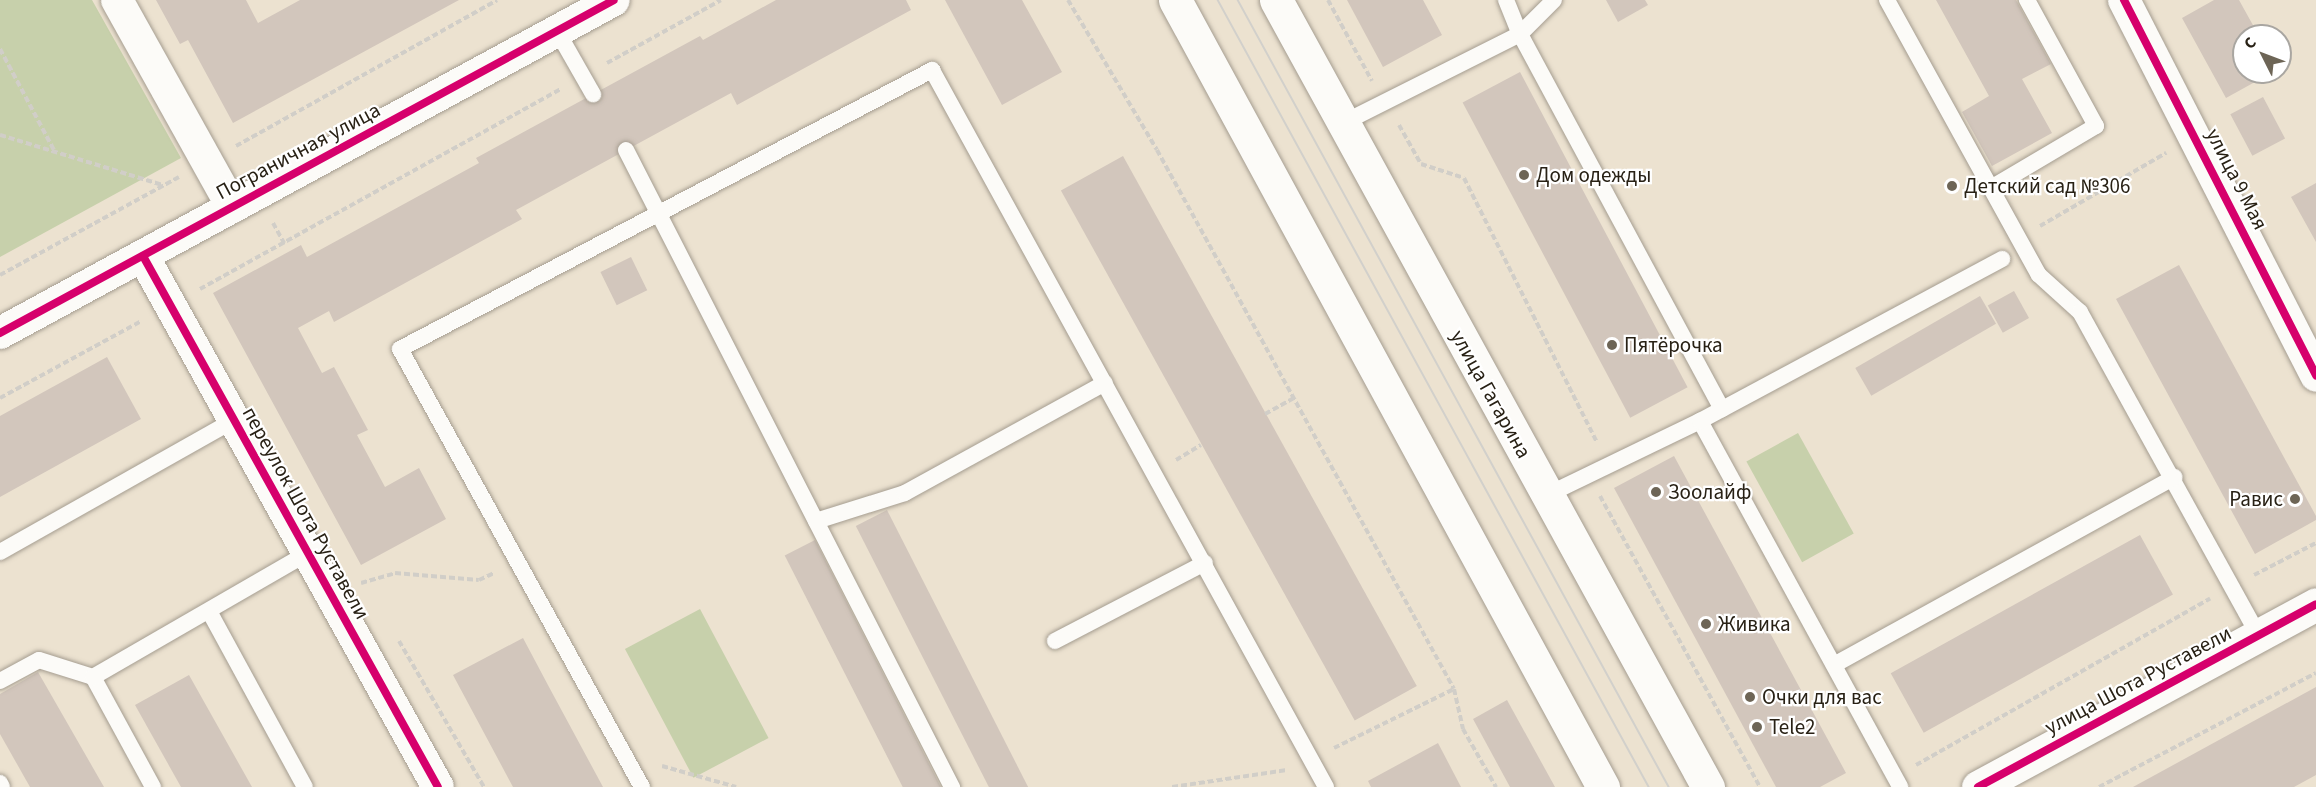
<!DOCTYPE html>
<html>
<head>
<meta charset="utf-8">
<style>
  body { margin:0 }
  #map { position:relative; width:2316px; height:787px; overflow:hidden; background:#ece2d0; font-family:"Source Sans 3",sans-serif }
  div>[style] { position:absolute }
  .green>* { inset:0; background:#c7d0ab; transform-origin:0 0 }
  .building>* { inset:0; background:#d2c6bc; transform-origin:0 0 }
  .path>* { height:4px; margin-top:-2px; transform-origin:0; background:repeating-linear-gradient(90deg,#d1cec8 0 6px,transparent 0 9px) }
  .roads { filter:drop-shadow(0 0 2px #a59d90) drop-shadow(0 0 2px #a59d90) }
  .lane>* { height:16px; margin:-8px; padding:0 8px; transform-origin:8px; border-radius:8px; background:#fcfbf8 }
  .street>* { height:32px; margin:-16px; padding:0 16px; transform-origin:16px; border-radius:16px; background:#fcfbf8 }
  .secondary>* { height:33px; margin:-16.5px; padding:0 16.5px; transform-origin:16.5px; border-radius:16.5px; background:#fcfbf8 }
  .tram>* { height:1.5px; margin:-0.75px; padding:0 0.75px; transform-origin:0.75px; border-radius:0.75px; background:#d2d0cb }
  .cycleway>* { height:8px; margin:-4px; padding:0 4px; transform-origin:4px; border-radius:4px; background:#d6006c }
  .dots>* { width:16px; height:16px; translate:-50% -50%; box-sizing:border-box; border:3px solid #fff; border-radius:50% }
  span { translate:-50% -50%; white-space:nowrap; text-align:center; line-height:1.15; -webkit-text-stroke:4.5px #fff; paint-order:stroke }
  .street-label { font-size:21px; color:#282115 }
  .poi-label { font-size:21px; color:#282115 }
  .left { translate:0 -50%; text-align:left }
  .right { translate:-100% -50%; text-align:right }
  .north { position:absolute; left:2232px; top:24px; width:60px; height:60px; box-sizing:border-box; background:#fff; border:2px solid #a9a6a1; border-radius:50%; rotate:312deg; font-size:16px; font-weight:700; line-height:24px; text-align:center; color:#282115 }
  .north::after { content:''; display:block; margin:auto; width:21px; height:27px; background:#6d6556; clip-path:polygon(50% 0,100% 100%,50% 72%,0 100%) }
</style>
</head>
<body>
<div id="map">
  <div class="green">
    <i style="clip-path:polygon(0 0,92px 0,181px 158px,0 257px)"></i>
    <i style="left:1798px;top:433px;width:115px;height:59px;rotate:61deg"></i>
    <i style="left:700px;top:609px;width:146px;height:85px;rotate:62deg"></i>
  </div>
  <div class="building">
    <i style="clip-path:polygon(156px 0,246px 0,258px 23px,300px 0,459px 0,233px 123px,188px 40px,180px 44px)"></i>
    <i style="clip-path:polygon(776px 0,906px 0,911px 10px,737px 105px,731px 93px,516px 210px,522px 219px,334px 322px,329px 311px,298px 328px,322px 373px,334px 367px,368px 430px,357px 435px,385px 487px,419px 468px,446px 519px,361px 565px,213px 293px,301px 245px,307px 257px,479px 163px,476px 158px,700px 36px,703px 40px)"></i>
    <i style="clip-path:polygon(945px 0,1022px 0,1062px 72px,1002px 105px)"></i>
    <i style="clip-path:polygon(1347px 0,1423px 0,1442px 35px,1383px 67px)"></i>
    <i style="clip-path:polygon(1606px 0,1645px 0,1648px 5px,1618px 22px)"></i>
    <i style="clip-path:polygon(1936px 0,2016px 0,2051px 64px,2022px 79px,2052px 133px,1992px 166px,1962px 112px,1989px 96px)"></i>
    <i style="clip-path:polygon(2214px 0,2239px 0,2259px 36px,2244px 36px,2244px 72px,2273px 72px,2226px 98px,2182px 18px)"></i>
    <i style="left:1520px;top:72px;width:357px;height:65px;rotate:62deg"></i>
    <i style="left:2263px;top:97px;width:47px;height:37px;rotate:62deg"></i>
    <i style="left:1123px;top:156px;width:606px;height:71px;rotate:61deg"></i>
    <i style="clip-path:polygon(2316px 183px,2316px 242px,2291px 197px)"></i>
    <i style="left:631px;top:257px;width:37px;height:34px;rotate:64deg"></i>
    <i style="clip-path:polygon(2179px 265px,2316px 516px,2316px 520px,2255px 554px,2116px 299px)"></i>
    <i style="left:2014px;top:291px;width:31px;height:30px;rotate:61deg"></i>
    <i style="left:1980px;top:296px;width:32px;height:144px;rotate:60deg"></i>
    <i style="clip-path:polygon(107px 357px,141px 419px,0 497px,0 416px)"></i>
    <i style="clip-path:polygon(1674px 456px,1846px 773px,1820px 787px,1776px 787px,1614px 488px)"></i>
    <i style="left:887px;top:510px;width:312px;height:35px;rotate:63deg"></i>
    <i style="left:2140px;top:535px;width:68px;height:285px;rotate:61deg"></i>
    <i style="left:815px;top:540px;width:277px;height:34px;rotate:63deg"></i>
    <i style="clip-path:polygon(523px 638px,549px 687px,603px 787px,513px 787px,453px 675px)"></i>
    <i style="clip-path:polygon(38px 672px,104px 787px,30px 787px,0 734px,0 694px)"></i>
    <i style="clip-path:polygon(189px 675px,252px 787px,181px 787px,135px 705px)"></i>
    <i style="clip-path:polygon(2316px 687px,2316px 775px,2294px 787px,2133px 787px)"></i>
    <i style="clip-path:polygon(1507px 700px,1555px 787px,1510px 787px,1473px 719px)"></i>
    <i style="clip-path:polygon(1438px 743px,1461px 787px,1371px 787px,1368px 781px)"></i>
  </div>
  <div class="path">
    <i style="left:1068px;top:0;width:174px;rotate:59.3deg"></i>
    <i style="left:1157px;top:150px;width:615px;rotate:61.14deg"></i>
    <i style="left:1454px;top:689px;width:41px;rotate:77.3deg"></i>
    <i style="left:1463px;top:729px;width:67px;rotate:60.4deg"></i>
    <i style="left:1328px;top:0;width:92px;rotate:61.5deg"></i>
    <i style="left:0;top:49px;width:117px;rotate:61.9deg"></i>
    <i style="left:607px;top:63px;width:130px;rotate:-28.9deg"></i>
    <i style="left:1399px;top:125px;width:45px;rotate:60.6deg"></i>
    <i style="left:1421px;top:164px;width:45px;rotate:18deg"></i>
    <i style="left:1464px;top:178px;width:296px;rotate:63.3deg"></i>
    <i style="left:0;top:135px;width:170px;rotate:17.1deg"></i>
    <i style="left:236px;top:146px;width:299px;rotate:-29.2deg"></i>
    <i style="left:273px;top:223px;width:23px;rotate:61deg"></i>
    <i style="left:2040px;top:226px;width:146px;rotate:-30.1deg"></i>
    <i style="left:0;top:275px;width:204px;rotate:-28.7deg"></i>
    <i style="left:200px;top:289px;width:413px;rotate:-29deg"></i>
    <i style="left:0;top:398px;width:161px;rotate:-28.6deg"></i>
    <i style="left:1265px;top:414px;width:33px;rotate:-29deg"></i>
    <i style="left:1176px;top:460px;width:29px;rotate:-31deg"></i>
    <i style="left:1600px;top:496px;width:332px;rotate:61.2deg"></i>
    <i style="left:2254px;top:575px;width:70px;rotate:-27.3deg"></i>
    <i style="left:361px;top:583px;width:35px;rotate:-16deg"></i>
    <i style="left:395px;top:573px;width:84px;rotate:4.8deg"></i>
    <i style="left:479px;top:580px;width:17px;rotate:-25deg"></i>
    <i style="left:399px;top:641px;width:169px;rotate:59.8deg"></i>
    <i style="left:1334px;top:748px;width:134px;rotate:-26.2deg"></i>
    <i style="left:1916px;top:765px;width:338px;rotate:-29.5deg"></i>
    <i style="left:662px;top:766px;width:77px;rotate:15.8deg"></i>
    <i style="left:1172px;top:787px;width:116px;rotate:-8.4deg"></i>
    <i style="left:2099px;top:787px;width:245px;rotate:-27.7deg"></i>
  </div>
  <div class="roads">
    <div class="lane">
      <i style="left:1506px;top:0;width:37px;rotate:68deg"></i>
      <i style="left:1520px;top:34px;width:426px;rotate:61.7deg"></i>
      <i style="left:1887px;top:0;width:314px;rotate:61.1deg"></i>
      <i style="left:2039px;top:275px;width:55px;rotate:42.1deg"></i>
      <i style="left:2080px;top:312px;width:370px;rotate:61.1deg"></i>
      <i style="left:557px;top:31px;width:73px;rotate:60.3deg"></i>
      <i style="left:1343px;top:123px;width:198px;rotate:-26.7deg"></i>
      <i style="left:1520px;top:34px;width:48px;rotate:-45deg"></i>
      <i style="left:626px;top:150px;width:716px;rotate:62.9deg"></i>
      <i style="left:1991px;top:188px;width:122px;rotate:-30.6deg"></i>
      <i style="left:2096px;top:126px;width:144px;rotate:-118.7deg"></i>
      <i style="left:1700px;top:421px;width:417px;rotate:61.3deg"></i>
      <i style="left:1547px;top:495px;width:170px;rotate:-25.8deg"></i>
      <i style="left:1700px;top:421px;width:343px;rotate:-28.2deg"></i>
      <i style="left:816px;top:521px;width:93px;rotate:-17.5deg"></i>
      <i style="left:905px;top:493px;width:228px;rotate:-28.8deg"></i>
      <i style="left:0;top:552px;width:269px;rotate:-29.4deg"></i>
      <i style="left:209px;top:611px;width:200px;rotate:61.4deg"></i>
      <i style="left:1055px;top:641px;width:169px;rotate:-27.5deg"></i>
      <i style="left:1834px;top:665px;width:389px;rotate:-28.9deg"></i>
      <i style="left:0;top:681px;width:44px;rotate:-28.3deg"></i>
      <i style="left:39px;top:660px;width:57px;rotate:17.5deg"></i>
      <i style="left:0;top:783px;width:4px;rotate:63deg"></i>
      <i style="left:153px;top:787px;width:125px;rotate:-118.6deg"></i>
      <i style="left:93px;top:677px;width:248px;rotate:-30deg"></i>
      <i style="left:642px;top:787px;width:500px;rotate:-118.92deg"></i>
      <i style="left:400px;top:349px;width:601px;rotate:-27.67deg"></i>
      <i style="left:932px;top:70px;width:818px;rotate:61.21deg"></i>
    </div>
    <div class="street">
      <i style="left:117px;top:0;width:237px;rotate:60.9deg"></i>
      <i style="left:2124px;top:0;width:422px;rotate:62.9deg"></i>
      <i style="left:143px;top:256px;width:607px;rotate:60.95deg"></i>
      <i style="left:0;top:333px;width:698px;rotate:-28.47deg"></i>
    </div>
    <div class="secondary">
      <i style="left:1175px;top:0;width:896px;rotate:61.46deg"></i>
      <i style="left:1276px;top:0;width:898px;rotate:61.24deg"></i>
      <i style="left:1978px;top:787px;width:384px;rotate:-28.4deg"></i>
    </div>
  </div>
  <div class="tram">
    <i style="left:1218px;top:0;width:897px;rotate:61.29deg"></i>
    <i style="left:1238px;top:0;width:897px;rotate:61.29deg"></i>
  </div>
  <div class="cycleway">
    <i style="left:2124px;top:0;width:422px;rotate:62.9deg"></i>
    <i style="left:143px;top:256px;width:607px;rotate:60.95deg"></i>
    <i style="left:0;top:333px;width:698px;rotate:-28.47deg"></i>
    <i style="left:1978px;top:787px;width:384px;rotate:-28.4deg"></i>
  </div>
  <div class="dots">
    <i style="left:1524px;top:175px;background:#6d6556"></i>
    <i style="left:1952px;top:186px;background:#6d6556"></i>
    <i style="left:1612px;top:345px;background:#6d6556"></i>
    <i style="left:1656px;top:492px;background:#6d6556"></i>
    <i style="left:2295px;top:499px;background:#6d6556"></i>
    <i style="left:1706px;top:624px;background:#6d6556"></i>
    <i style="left:1750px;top:697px;background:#6d6556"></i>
    <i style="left:1757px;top:727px;background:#6d6556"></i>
  </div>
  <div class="street-label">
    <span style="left:298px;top:151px;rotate:-28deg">Пограничная улица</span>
    <span style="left:2237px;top:179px;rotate:63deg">улица 9 Мая</span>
    <span style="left:1491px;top:394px;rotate:61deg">улица Гагарина</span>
    <span style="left:306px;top:513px;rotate:61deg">переулок Шота Руставели</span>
    <span style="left:2138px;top:680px;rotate:-28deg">улица Шота Руставели</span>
  </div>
  <div class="poi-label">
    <span class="left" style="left:1536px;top:175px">Дом одежды</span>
    <span class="left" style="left:1964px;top:186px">Детский сад №306</span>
    <span class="left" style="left:1624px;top:345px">Пятёрочка</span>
    <span class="left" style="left:1668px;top:492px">Зоолайф</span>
    <span class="right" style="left:2283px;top:499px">Равис</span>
    <span class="left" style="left:1718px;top:624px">Живика</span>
    <span class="left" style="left:1762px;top:697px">Очки для вас</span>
    <span class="left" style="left:1769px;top:727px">Tele2</span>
  </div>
  <div class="north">С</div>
</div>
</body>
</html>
